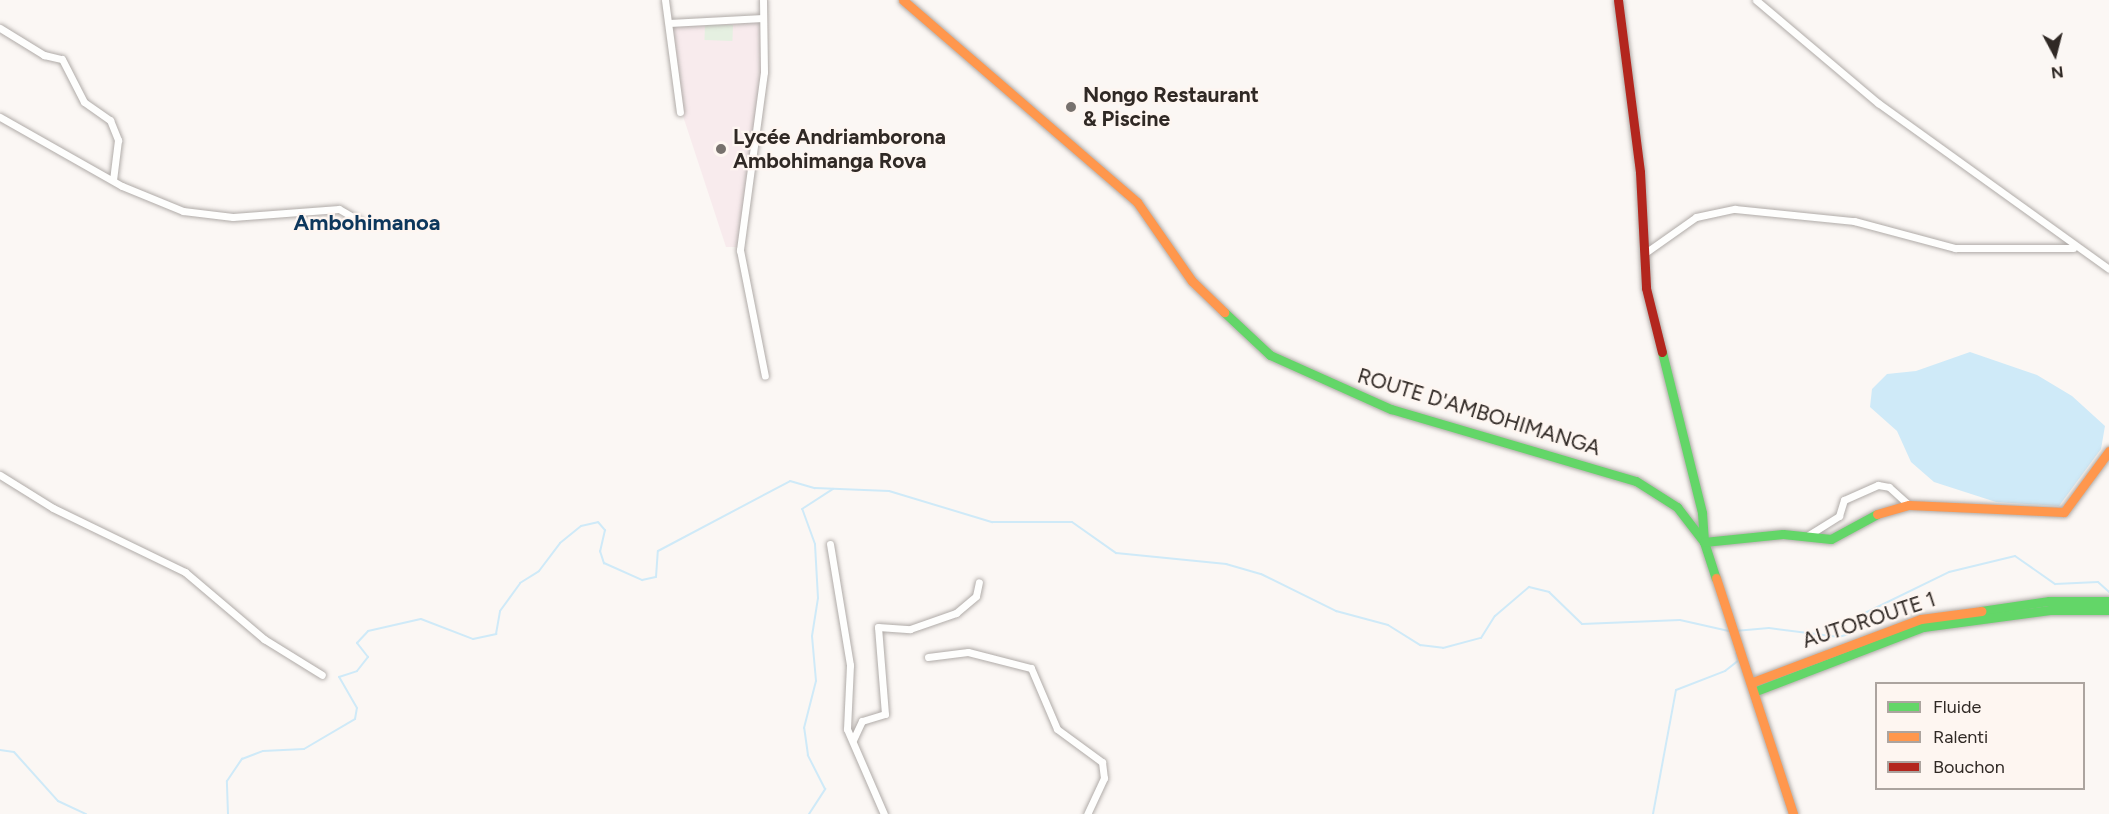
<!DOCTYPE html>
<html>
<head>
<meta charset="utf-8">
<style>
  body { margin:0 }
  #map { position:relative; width:2109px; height:814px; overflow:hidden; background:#fbf7f4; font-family:Figtree,sans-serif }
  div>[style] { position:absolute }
  .education>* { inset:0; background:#f8ebed }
  .green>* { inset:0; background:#e5f0e1; transform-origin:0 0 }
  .water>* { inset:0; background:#cfeaf8 }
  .stream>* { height:2px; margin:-1px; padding:0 1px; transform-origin:1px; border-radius:1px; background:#cfeaf8 }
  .roads { filter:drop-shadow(0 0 2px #b0aba8) drop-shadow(0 0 2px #b0aba8) }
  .street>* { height:7px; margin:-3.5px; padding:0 3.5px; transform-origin:3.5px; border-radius:3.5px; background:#fefefd }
  .fast>* { height:9px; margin:-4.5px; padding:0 4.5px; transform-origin:4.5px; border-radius:4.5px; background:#63d668 }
  .slow>* { height:9px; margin:-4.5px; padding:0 4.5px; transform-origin:4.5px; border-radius:4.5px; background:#ff974d }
  .jam>* { height:9px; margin:-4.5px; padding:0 4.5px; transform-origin:4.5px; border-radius:4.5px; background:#b3261e }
  .dots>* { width:16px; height:16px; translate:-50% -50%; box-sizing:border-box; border:3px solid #fef6f1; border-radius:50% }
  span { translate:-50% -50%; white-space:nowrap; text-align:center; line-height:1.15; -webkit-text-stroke:4.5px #fef6f1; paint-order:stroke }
  .poi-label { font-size:21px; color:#302925; font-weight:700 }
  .left { translate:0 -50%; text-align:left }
  .street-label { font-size:21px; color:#302925 }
  .neighbourhood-label { font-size:22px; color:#0d375c; font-weight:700 }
  .legend { position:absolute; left:1875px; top:682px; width:210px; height:108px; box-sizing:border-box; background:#fef6f1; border:2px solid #aca49f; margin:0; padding:8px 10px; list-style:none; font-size:18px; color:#302925 }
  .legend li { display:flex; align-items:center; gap:12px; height:30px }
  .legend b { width:30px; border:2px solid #aca49f }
  .north { position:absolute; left:2025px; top:24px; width:60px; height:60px; -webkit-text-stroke:4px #fef6f1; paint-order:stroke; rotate:173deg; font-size:16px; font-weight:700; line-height:24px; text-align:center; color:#302925 }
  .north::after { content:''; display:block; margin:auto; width:21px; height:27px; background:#302925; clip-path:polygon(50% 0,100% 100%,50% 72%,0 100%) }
</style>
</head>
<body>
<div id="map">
  <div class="education">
    <i style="clip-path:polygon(689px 19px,761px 21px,762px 69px,738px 247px,726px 247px,682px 113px,673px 23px)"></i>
  </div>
  <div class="green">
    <i style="left:705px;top:24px;width:28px;height:16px;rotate:2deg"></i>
  </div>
  <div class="water">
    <i style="clip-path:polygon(1970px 352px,2037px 375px,2072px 396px,2105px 426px,2101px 449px,2059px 506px,1996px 502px,1934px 482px,1911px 462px,1897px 431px,1870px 407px,1872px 389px,1887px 374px,1916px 371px)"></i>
  </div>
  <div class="stream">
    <i style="left:1735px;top:631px;width:34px;rotate:-5deg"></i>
    <i style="left:1769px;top:628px;width:71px;rotate:7.3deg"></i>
    <i style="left:1839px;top:637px;width:10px;rotate:-17deg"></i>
    <i style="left:1849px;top:634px;width:24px;rotate:-55deg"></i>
    <i style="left:1863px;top:614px;width:96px;rotate:-26deg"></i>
    <i style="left:1949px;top:572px;width:68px;rotate:-13.6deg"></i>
    <i style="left:2015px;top:556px;width:49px;rotate:35deg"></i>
    <i style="left:2055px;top:584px;width:43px;rotate:-2.7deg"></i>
    <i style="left:2098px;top:582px;width:15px;rotate:42deg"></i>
    <i style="left:0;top:750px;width:14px;rotate:8deg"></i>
    <i style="left:14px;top:752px;width:66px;rotate:48.1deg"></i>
    <i style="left:58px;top:801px;width:31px;rotate:25deg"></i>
    <i style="left:228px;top:814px;width:33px;rotate:-92deg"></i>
    <i style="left:227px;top:781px;width:27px;rotate:-56deg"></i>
    <i style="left:242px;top:759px;width:22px;rotate:-21deg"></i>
    <i style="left:263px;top:751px;width:41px;rotate:-2.8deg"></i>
    <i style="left:304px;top:749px;width:59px;rotate:-30.5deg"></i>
    <i style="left:355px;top:719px;width:11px;rotate:-80deg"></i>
    <i style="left:357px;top:708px;width:36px;rotate:-120deg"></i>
    <i style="left:339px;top:677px;width:19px;rotate:-18deg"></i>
    <i style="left:357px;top:671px;width:18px;rotate:-52deg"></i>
    <i style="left:368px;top:657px;width:18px;rotate:-128deg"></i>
    <i style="left:357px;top:643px;width:16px;rotate:-47deg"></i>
    <i style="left:368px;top:631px;width:54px;rotate:-12.8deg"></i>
    <i style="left:421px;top:619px;width:56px;rotate:21deg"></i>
    <i style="left:473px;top:639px;width:24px;rotate:-12deg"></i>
    <i style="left:496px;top:634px;width:23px;rotate:-80deg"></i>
    <i style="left:500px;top:611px;width:34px;rotate:-54deg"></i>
    <i style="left:520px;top:583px;width:22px;rotate:-32deg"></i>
    <i style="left:539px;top:571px;width:35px;rotate:-53deg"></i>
    <i style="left:560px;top:543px;width:27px;rotate:-39deg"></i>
    <i style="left:581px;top:526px;width:17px;rotate:-13deg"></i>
    <i style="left:598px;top:522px;width:11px;rotate:49deg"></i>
    <i style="left:605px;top:530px;width:22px;rotate:103deg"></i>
    <i style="left:600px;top:551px;width:13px;rotate:72deg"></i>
    <i style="left:604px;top:563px;width:42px;rotate:24.1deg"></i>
    <i style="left:642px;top:580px;width:14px;rotate:-12deg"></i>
    <i style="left:656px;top:577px;width:26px;rotate:-86deg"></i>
    <i style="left:658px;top:551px;width:149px;rotate:-27.9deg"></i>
    <i style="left:790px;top:481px;width:26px;rotate:16deg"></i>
    <i style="left:815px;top:488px;width:74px;rotate:2.3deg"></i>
    <i style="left:889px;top:491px;width:108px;rotate:16.8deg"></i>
    <i style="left:992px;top:522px;width:80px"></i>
    <i style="left:1072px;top:522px;width:54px;rotate:35.2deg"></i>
    <i style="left:1116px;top:553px;width:111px;rotate:5.7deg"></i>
    <i style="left:1226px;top:564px;width:36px;rotate:16deg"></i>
    <i style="left:1261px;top:574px;width:84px;rotate:26.3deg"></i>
    <i style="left:1336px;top:611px;width:54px;rotate:15.1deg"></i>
    <i style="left:1388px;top:625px;width:38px;rotate:32deg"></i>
    <i style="left:1420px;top:645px;width:23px;rotate:7deg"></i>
    <i style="left:1443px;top:648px;width:39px;rotate:-15deg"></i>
    <i style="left:1481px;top:638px;width:26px;rotate:-58deg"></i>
    <i style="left:1495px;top:616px;width:45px;rotate:-40.5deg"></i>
    <i style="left:1529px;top:587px;width:21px;rotate:14deg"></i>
    <i style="left:1549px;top:592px;width:46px;rotate:44.1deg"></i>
    <i style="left:1582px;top:624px;width:98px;rotate:-2.3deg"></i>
    <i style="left:1680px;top:620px;width:50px;rotate:12.7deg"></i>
    <i style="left:809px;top:814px;width:30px;rotate:-57deg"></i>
    <i style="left:825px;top:789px;width:38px;rotate:-117deg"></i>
    <i style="left:808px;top:755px;width:27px;rotate:-98deg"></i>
    <i style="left:804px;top:728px;width:49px;rotate:-75.7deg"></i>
    <i style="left:816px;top:681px;width:45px;rotate:-95.1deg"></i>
    <i style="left:812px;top:636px;width:38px;rotate:-81deg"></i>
    <i style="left:818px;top:598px;width:54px;rotate:-93.2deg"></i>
    <i style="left:815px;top:544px;width:37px;rotate:-110deg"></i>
    <i style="left:802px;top:509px;width:37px;rotate:-33deg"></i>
    <i style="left:1653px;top:814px;width:126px;rotate:-79.5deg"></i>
    <i style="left:1676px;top:690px;width:53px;rotate:-21.2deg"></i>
    <i style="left:1725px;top:671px;width:16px;rotate:-38deg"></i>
    <i style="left:1738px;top:661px;width:8px;rotate:-104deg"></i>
  </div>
  <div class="roads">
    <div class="street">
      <i style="left:665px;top:0;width:113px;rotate:82.4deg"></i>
      <i style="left:763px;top:0;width:72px;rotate:89.2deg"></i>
      <i style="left:764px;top:72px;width:180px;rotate:97.7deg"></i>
      <i style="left:740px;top:250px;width:128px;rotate:78.8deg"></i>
      <i style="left:1756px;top:0;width:160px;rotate:40.2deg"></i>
      <i style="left:1878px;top:103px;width:284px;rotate:35.7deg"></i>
      <i style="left:669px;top:23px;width:94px;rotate:-3deg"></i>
      <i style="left:0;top:28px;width:52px;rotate:31.5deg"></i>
      <i style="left:44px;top:55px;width:18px;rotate:13deg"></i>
      <i style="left:62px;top:59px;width:48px;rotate:62.9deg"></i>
      <i style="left:84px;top:102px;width:32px;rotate:35deg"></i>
      <i style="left:110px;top:120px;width:22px;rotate:68deg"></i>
      <i style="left:118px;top:140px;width:40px;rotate:97.1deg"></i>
      <i style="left:0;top:117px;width:140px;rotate:29.5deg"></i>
      <i style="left:122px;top:186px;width:66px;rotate:22.3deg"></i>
      <i style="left:183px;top:211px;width:50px;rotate:6.8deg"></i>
      <i style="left:233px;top:217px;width:106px;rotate:-4.3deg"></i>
      <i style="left:339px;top:209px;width:24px;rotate:30deg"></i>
      <i style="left:1645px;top:253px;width:62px;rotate:-35.2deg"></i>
      <i style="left:1696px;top:217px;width:40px;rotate:-12deg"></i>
      <i style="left:1735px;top:209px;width:120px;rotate:5.8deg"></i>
      <i style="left:1854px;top:221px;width:105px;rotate:15deg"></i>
      <i style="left:1955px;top:248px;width:118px"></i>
      <i style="left:0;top:475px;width:62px;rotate:31.9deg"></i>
      <i style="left:53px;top:508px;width:147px;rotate:25.9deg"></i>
      <i style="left:185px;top:572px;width:104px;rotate:40.3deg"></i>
      <i style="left:264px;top:639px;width:68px;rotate:31.8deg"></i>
      <i style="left:1807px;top:536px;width:38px;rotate:-32deg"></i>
      <i style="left:1839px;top:516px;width:17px;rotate:-73deg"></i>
      <i style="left:1844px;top:500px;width:37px;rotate:-24deg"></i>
      <i style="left:1878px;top:485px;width:11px;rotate:10deg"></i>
      <i style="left:1889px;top:487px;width:27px;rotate:42deg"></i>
      <i style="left:830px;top:544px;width:123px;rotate:80.6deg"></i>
      <i style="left:850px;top:665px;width:64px;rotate:92.7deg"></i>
      <i style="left:847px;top:729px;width:93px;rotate:66.5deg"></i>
      <i style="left:928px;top:657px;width:40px;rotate:-7.1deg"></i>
      <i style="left:968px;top:652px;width:65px;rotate:14.3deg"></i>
      <i style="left:1031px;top:668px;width:66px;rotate:66.9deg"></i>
      <i style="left:1057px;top:729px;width:56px;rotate:36.3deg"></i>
      <i style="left:1102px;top:762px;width:16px;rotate:83deg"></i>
      <i style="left:1104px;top:778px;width:40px;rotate:115deg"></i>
      <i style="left:853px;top:740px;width:21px;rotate:-65deg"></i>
      <i style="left:862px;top:721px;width:24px;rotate:-17deg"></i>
      <i style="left:885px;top:714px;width:87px;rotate:-94.6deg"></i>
      <i style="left:878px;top:627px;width:32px;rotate:4deg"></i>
      <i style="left:910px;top:629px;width:49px;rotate:-19.2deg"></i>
      <i style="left:956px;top:613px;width:26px;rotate:-40deg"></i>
      <i style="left:976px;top:596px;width:14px;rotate:-78deg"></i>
    </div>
    <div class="fast">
      <i style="left:1224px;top:312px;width:63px;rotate:43.1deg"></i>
      <i style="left:1270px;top:355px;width:133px;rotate:24.1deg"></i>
      <i style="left:1391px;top:409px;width:255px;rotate:16.4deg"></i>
      <i style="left:1636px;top:481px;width:49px;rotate:32.4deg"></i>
      <i style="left:1677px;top:507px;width:44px;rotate:52.4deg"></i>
      <i style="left:1704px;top:542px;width:38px;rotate:72deg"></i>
      <i style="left:1662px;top:352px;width:166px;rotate:76deg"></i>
      <i style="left:1702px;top:513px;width:29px;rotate:86deg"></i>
      <i style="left:1704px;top:542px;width:79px;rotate:-5.8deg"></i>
      <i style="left:1783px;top:534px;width:48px;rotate:5.9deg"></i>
      <i style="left:1831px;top:539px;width:52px;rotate:-28.5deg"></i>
      <i style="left:1981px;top:611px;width:69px;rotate:-8.4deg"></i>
      <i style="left:2049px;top:601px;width:60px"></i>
      <i style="left:1756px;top:691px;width:179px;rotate:-21deg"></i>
      <i style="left:1923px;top:627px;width:128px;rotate:-7.6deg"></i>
      <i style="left:2050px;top:610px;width:59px"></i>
    </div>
    <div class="slow">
      <i style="left:903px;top:0;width:309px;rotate:40.8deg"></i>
      <i style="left:1137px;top:202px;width:96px;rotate:55.2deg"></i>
      <i style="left:1192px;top:281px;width:45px;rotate:44.1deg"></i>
      <i style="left:1877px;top:514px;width:33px;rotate:-16deg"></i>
      <i style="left:1909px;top:505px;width:155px;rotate:2.6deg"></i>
      <i style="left:2064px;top:512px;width:76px;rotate:-53.6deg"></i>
      <i style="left:1716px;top:578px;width:248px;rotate:71.9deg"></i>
      <i style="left:1753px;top:682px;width:179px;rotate:-20.6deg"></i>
      <i style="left:1921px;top:619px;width:61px;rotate:-7.6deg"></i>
    </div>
    <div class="jam">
      <i style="left:1618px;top:0;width:173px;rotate:82.7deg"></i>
      <i style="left:1640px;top:172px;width:116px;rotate:87deg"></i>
      <i style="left:1646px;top:288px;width:66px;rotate:76deg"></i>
    </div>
  </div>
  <div class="dots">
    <i style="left:1071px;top:107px;background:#77716d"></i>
    <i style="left:721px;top:149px;background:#77716d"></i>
  </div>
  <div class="poi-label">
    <span class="left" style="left:1083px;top:107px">Nongo Restaurant<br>&amp; Piscine</span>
    <span class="left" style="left:733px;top:149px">Lycée Andriamborona<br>Ambohimanga Rova</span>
  </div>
  <div class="street-label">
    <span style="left:1479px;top:412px;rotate:17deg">ROUTE D'AMBOHIMANGA</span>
    <span style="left:1869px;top:620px;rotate:-18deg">AUTOROUTE 1</span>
  </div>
  <div class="neighbourhood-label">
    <span style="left:367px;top:223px">Ambohimanoa</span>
  </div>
  <ul class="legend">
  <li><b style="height:8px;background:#63d668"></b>Fluide</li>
  <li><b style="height:8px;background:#ff974d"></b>Ralenti</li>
  <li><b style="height:8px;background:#b3261e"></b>Bouchon</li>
  </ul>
  <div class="north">N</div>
</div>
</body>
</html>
